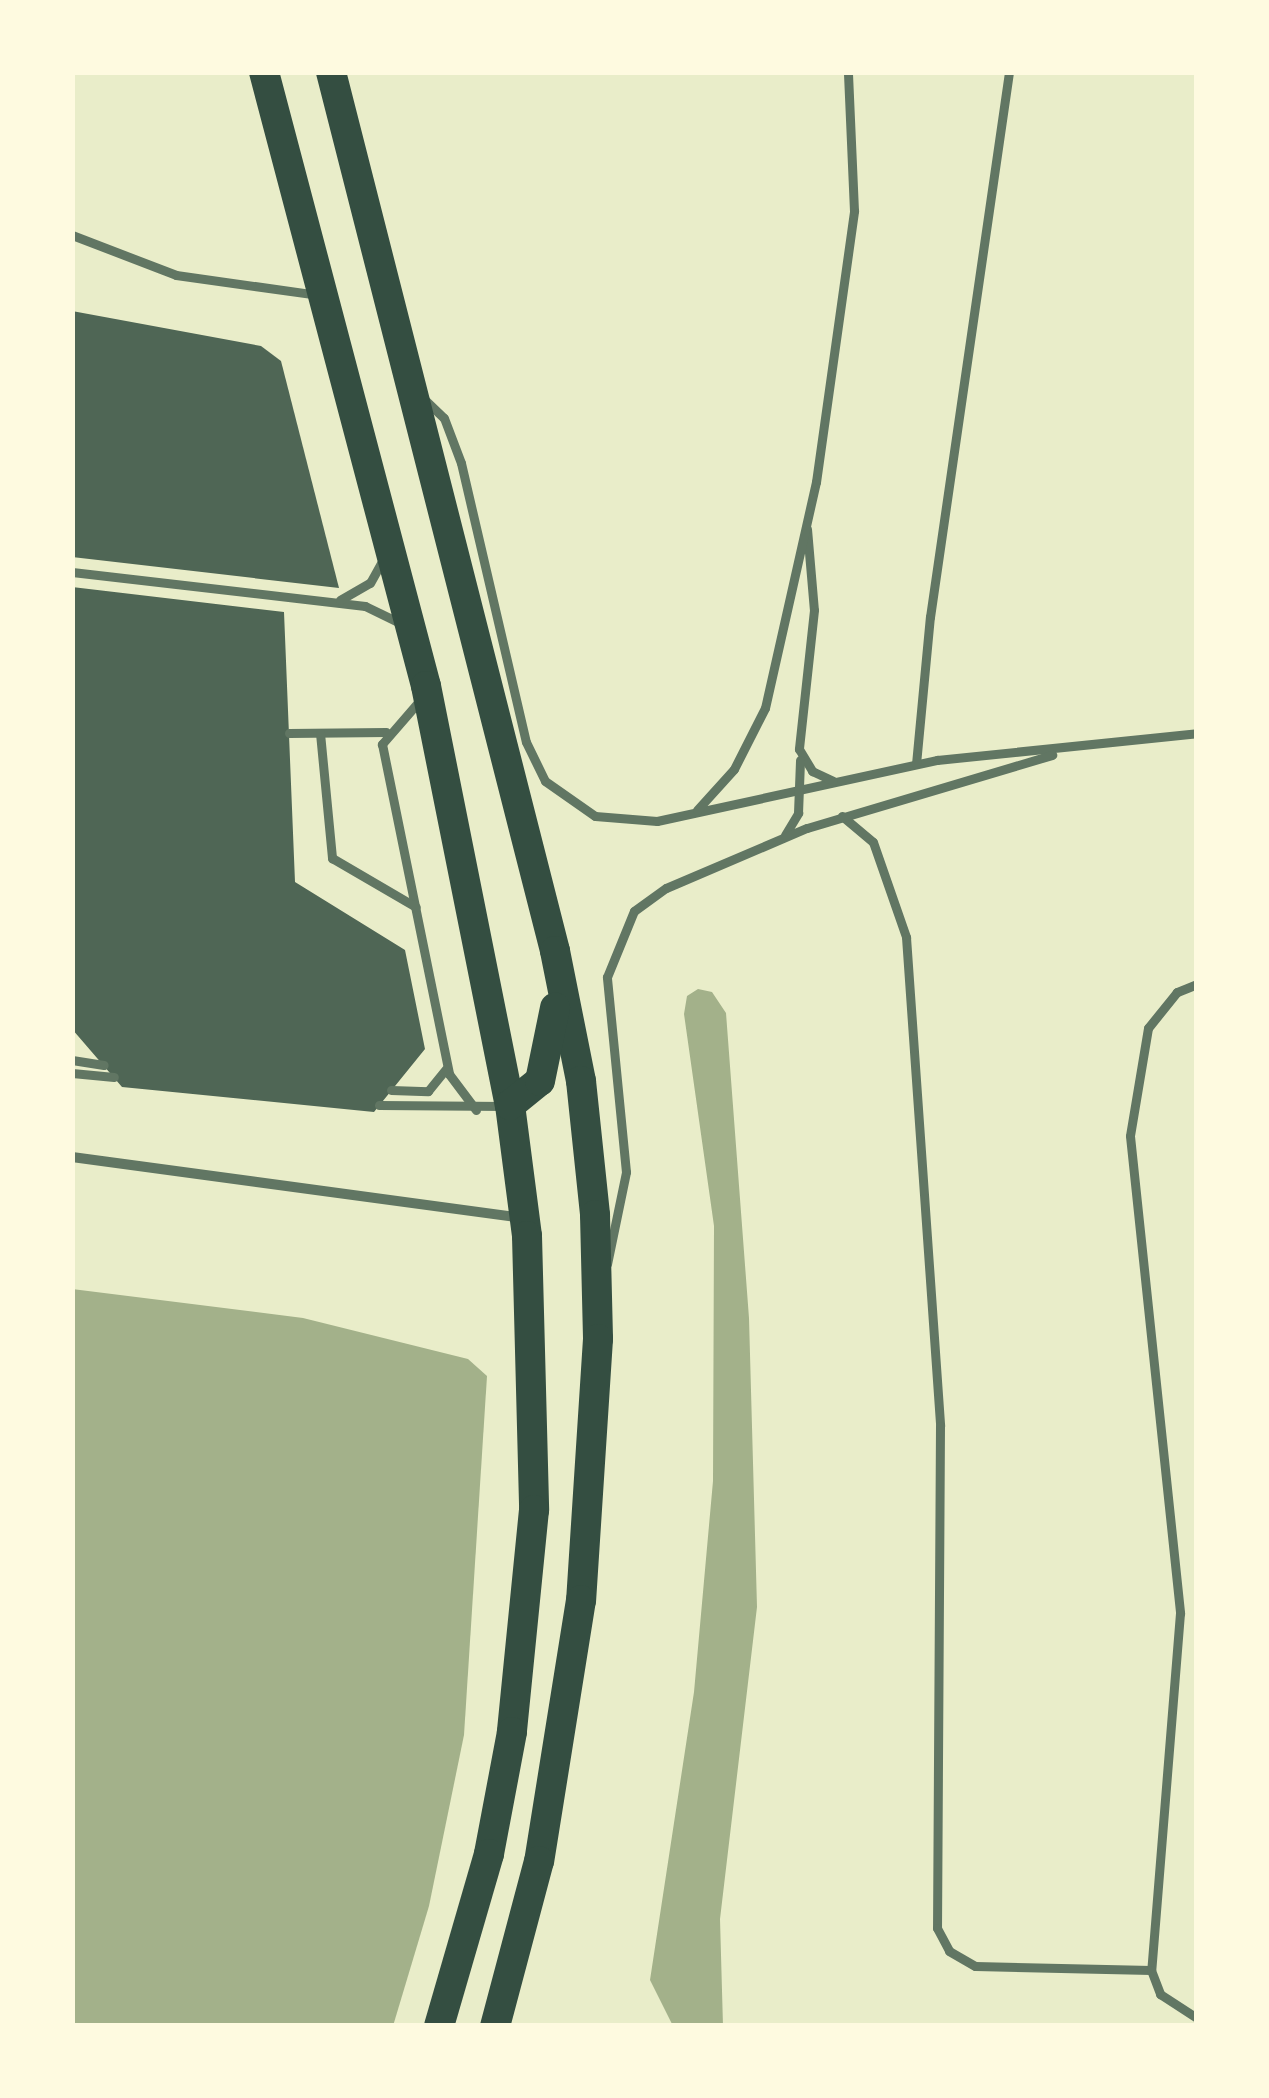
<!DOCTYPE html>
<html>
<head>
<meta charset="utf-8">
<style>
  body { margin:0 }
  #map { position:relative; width:1269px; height:2098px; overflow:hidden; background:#e9edc9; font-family:Cabin,sans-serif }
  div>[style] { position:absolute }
  .water>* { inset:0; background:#a3b18a }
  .building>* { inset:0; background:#4f6655 }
  .service>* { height:9px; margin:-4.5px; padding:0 4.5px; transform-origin:4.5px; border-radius:4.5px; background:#617663 }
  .pedestrian>* { height:10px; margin:-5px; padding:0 5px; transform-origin:5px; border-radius:5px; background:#617663 }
  .primary>* { height:30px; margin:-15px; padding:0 15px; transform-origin:15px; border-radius:15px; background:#344e41 }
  span { translate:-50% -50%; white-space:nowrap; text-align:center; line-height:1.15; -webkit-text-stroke:9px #fefae0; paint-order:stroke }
  .frame { position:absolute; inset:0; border:75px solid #fefae0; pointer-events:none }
</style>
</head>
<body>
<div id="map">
  <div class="water">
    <i style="clip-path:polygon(698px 989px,712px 992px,726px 1013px,749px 1318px,757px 1607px,720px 1919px,723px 2026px,673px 2026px,650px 1980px,694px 1692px,713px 1481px,714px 1226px,684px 1014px,687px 996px)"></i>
    <i style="clip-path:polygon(72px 1289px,303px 1318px,468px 1359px,487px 1376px,464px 1735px,429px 1906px,393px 2026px,72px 2026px)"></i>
  </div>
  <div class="building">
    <i style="clip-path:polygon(72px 311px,261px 346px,281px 361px,339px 588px,72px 557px)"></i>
    <i style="clip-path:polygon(72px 587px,284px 612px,295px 882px,405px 950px,425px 1049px,374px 1112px,122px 1087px,72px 1029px)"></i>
  </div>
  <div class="service">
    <i style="left:72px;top:235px;width:111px;rotate:21deg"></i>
    <i style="left:176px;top:275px;width:143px;rotate:8deg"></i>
    <i style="left:422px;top:397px;width:30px;rotate:44deg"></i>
    <i style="left:444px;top:418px;width:48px;rotate:69.3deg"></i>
    <i style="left:461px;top:463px;width:286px;rotate:76.9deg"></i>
    <i style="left:526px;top:742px;width:43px;rotate:64deg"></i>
    <i style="left:545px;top:781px;width:61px;rotate:35deg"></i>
    <i style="left:595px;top:816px;width:62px;rotate:4.6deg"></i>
    <i style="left:657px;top:821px;width:287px;rotate:-12.3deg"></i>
    <i style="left:937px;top:760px;width:261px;rotate:-5.9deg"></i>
    <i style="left:807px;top:529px;width:81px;rotate:85.1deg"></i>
    <i style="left:814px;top:610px;width:140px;rotate:96.2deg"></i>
    <i style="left:799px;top:749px;width:26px;rotate:59deg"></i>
    <i style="left:812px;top:771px;width:23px;rotate:25deg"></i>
    <i style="left:72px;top:572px;width:295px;rotate:6.6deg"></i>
    <i style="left:365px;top:606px;width:41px;rotate:25.9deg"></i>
    <i style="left:340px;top:600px;width:34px;rotate:-30deg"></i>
    <i style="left:370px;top:583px;width:26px;rotate:-61deg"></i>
    <i style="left:421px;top:699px;width:60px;rotate:130.9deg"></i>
    <i style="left:382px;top:744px;width:337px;rotate:78.5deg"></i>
    <i style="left:449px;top:1074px;width:45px;rotate:53.1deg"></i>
    <i style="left:289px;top:733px;width:97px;rotate:-0.6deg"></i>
    <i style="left:320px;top:733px;width:126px;rotate:84.5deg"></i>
    <i style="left:332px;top:858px;width:97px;rotate:30.3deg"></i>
    <i style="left:916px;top:764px;width:148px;rotate:-84.6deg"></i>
    <i style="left:930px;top:617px;width:551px;rotate:-81.75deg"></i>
    <i style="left:697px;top:810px;width:55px;rotate:-47.9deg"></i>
    <i style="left:734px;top:769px;width:68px;rotate:-63.1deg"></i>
    <i style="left:765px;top:708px;width:232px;rotate:-77.3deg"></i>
    <i style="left:816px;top:482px;width:274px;rotate:-82deg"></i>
    <i style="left:854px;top:211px;width:139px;rotate:-92.5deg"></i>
    <i style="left:842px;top:816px;width:40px;rotate:40deg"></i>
    <i style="left:873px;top:842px;width:101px;rotate:70.8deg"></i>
    <i style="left:906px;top:937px;width:490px;rotate:86deg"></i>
    <i style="left:940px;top:1426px;width:502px;rotate:90.34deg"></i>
    <i style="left:937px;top:1928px;width:26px;rotate:62deg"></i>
    <i style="left:949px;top:1951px;width:30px;rotate:30deg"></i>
    <i style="left:975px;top:1966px;width:176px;rotate:1.3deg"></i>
    <i style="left:785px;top:835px;width:26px;rotate:-59deg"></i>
    <i style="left:798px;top:813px;width:53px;rotate:-87.8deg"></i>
    <i style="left:1197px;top:984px;width:22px;rotate:158deg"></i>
    <i style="left:1177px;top:992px;width:46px;rotate:128.9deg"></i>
    <i style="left:1148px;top:1028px;width:109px;rotate:99.5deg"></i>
    <i style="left:1130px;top:1136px;width:480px;rotate:84deg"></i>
    <i style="left:1180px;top:1613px;width:358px;rotate:94.6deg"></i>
    <i style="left:1151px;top:1970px;width:26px;rotate:69deg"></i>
    <i style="left:1160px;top:1994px;width:44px;rotate:33deg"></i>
    <i style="left:72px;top:1060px;width:32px;rotate:9deg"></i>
    <i style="left:72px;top:1073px;width:42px;rotate:5.4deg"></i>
    <i style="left:391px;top:1090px;width:37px;rotate:2deg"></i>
    <i style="left:428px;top:1091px;width:28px;rotate:-51deg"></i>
    <i style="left:379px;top:1105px;width:126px;rotate:0.5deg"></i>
    <i style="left:607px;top:1264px;width:94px;rotate:-78.3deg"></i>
    <i style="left:626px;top:1172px;width:196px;rotate:-95.6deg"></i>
    <i style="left:607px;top:977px;width:71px;rotate:-67.8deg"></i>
    <i style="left:634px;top:911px;width:39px;rotate:-36deg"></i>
    <i style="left:666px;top:888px;width:153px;rotate:-23.1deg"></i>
    <i style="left:807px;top:828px;width:256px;rotate:-16.6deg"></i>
  </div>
  <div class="pedestrian">
    <i style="left:72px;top:1157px;width:454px;rotate:7.7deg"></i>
  </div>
  <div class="primary">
    <i style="left:264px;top:72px;width:635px;rotate:75.22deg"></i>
    <i style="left:426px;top:686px;width:427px;rotate:78.7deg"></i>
    <i style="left:510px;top:1105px;width:132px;rotate:82.6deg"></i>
    <i style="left:527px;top:1236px;width:274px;rotate:88.5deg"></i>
    <i style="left:534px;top:1510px;width:223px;rotate:95.7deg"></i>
    <i style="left:512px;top:1732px;width:124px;rotate:100.7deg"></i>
    <i style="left:489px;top:1854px;width:179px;rotate:106.2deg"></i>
    <i style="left:331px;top:72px;width:907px;rotate:75.7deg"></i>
    <i style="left:555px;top:951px;width:133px;rotate:78.7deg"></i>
    <i style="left:581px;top:1081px;width:135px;rotate:84deg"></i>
    <i style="left:595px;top:1215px;width:124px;rotate:88.6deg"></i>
    <i style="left:598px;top:1339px;width:262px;rotate:93.7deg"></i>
    <i style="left:581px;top:1600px;width:264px;rotate:99.1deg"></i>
    <i style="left:539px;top:1861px;width:171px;rotate:104.9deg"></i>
    <i style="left:510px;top:1105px;width:38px;rotate:-39deg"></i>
    <i style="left:540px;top:1081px;width:75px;rotate:-78.4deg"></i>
  </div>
  <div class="frame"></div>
</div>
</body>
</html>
